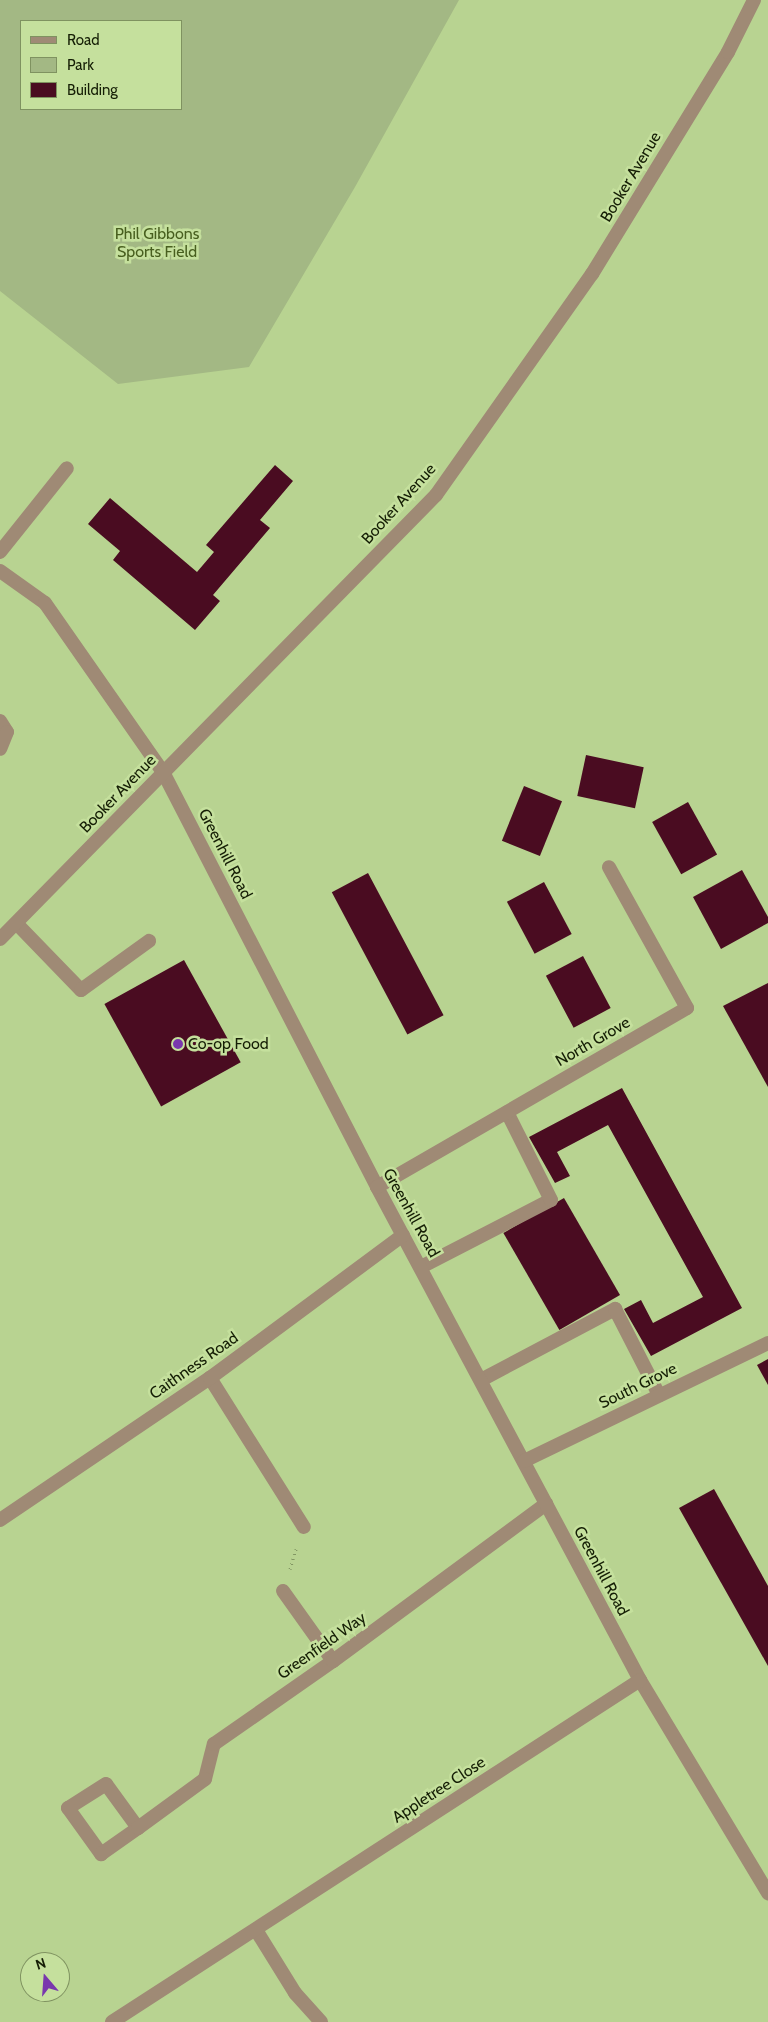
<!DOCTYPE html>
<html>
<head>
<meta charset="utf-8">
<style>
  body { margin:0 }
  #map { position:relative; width:768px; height:2022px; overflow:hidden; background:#b8d391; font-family:Cabin,sans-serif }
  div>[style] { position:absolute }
  .green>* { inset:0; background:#a3b884 }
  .building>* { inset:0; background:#4a0c21; transform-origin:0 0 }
  .path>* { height:3px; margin-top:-1.5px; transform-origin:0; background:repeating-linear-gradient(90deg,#829763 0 1px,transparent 0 5px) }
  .service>* { height:14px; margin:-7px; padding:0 7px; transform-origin:7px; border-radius:7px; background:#9f8a75 }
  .pedestrian>* { height:14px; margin:-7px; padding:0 7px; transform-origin:7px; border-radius:7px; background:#9f8a75 }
  .minor>* { height:14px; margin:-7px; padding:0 7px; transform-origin:7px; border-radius:7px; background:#9f8a75 }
  .dots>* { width:14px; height:14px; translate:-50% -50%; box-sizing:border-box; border:2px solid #c5e09d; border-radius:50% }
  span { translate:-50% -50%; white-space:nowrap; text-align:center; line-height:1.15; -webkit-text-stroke:5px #c5e09d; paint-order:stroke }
  .street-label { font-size:16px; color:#151e05 }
  .park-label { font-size:16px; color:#485f1f }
  .poi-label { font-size:16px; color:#151e05 }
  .left { translate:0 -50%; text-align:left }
  .legend { position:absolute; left:20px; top:20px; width:162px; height:90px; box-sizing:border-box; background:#c5e09d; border:1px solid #7f9260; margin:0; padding:6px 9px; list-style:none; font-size:15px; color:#151e05 }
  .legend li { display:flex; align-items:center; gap:10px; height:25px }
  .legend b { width:25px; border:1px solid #7f9260 }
  .north { position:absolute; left:20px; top:1952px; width:50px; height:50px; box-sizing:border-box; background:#c5e09d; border:1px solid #7f9260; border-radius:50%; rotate:342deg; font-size:14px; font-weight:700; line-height:20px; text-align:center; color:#151e05 }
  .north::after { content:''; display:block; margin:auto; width:18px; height:22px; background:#7938ad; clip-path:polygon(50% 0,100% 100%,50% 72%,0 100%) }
</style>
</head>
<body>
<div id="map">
  <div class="green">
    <i style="clip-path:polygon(evenodd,0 0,459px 0,355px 187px,249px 367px,118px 384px,0 291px,0 0,21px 21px,181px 21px,181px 109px,21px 109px,21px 21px)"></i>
  </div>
  <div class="building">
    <i style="clip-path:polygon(275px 465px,293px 481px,260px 520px,270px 528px,213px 595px,220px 601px,195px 630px,113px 560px,120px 551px,88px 524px,110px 498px,197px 572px,214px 552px,206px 545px)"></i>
    <i style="left:586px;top:755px;width:59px;height:42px;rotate:12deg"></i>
    <i style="left:524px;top:786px;width:41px;height:59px;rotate:22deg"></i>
    <i style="left:688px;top:802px;width:60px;height:41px;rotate:61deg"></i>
    <i style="clip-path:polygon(742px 870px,768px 917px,768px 923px,721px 949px,693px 897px)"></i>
    <i style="left:368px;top:873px;width:161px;height:41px;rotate:62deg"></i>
    <i style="left:544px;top:882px;width:59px;height:42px;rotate:62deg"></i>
    <i style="left:583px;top:956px;width:59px;height:42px;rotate:62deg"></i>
    <i style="left:184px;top:960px;width:117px;height:91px;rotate:61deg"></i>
    <i style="clip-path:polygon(768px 983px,768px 1087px,723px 1006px)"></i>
    <i style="clip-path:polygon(622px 1088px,742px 1308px,651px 1356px,624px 1309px,641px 1300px,653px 1323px,703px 1297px,608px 1125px,557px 1152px,570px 1176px,555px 1183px,529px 1137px)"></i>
    <i style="left:564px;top:1198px;width:112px;height:70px;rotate:60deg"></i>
    <i style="clip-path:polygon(768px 1359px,768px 1385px,757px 1365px)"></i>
    <i style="clip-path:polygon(714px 1489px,768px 1586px,768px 1666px,679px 1508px)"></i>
  </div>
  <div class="path">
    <i style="left:290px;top:1569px;width:21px;rotate:-73deg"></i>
  </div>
  <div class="service">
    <i style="left:0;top:552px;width:107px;rotate:-51.4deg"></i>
    <i style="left:0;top:721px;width:13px;rotate:58deg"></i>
    <i style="left:7px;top:732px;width:18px;rotate:112deg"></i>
    <i style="left:17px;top:924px;width:92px;rotate:45.9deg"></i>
    <i style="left:81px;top:990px;width:84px;rotate:-35.8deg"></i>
    <i style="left:421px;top:1267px;width:146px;rotate:-27.3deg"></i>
    <i style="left:551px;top:1200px;width:98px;rotate:-116.6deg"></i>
    <i style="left:210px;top:1378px;width:176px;rotate:57.8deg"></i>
    <i style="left:481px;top:1380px;width:152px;rotate:-27.9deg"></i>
    <i style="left:615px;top:1309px;width:97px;rotate:62.9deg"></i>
    <i style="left:283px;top:1591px;width:86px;rotate:54.5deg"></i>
    <i style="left:205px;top:1779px;width:36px;rotate:-76deg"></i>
    <i style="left:214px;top:1744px;width:145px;rotate:-34.9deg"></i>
    <i style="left:333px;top:1661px;width:265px;rotate:-36.4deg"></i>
  </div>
  <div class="pedestrian">
    <i style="left:138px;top:1828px;width:54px;rotate:-126deg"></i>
    <i style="left:106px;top:1784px;width:45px;rotate:147.7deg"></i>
    <i style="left:68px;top:1808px;width:57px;rotate:54.3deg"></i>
    <i style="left:101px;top:1854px;width:45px;rotate:-35.1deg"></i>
    <i style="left:138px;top:1828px;width:83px;rotate:-36.2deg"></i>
  </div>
  <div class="minor">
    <i style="left:0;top:571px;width:55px;rotate:35.4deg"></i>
    <i style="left:45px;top:603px;width:206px;rotate:55.1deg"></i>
    <i style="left:163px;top:772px;width:467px;rotate:62.7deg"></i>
    <i style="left:377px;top:1187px;width:559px;rotate:61.92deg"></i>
    <i style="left:640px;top:1680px;width:249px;rotate:59deg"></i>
    <i style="left:0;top:939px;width:622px;rotate:-45.52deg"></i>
    <i style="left:436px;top:495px;width:271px;rotate:-54.8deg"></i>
    <i style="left:592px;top:274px;width:260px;rotate:-58.5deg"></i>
    <i style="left:728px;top:52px;width:58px;rotate:-63.4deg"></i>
    <i style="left:377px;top:1187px;width:358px;rotate:-30deg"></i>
    <i style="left:687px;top:1008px;width:161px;rotate:-119deg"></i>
    <i style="left:524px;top:1461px;width:271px;rotate:-25.8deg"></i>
    <i style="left:0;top:1520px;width:254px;rotate:-34.1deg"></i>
    <i style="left:210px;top:1378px;width:240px;rotate:-36.5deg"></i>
    <i style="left:256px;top:1930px;width:74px;rotate:58.2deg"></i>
    <i style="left:295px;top:1993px;width:39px;rotate:48deg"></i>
    <i style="left:112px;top:2022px;width:629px;rotate:-32.93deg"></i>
  </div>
  <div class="dots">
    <i style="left:178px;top:1044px;background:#7938ad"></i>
  </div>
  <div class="street-label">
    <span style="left:631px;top:177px;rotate:-59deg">Booker Avenue</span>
    <span style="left:399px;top:504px;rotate:-48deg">Booker Avenue</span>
    <span style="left:118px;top:794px;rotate:-46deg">Booker Avenue</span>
    <span style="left:225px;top:854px;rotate:63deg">Greenhill Road</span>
    <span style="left:593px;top:1042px;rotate:-30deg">North Grove</span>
    <span style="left:411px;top:1213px;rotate:61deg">Greenhill Road</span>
    <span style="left:194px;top:1366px;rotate:-35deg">Caithness Road</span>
    <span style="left:638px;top:1386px;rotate:-26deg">South Grove</span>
    <span style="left:601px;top:1571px;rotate:62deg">Greenhill Road</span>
    <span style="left:322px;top:1646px;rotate:-35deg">Greenfield Way</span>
    <span style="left:439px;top:1790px;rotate:-33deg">Appletree Close</span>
  </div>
  <div class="park-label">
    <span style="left:157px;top:243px">Phil Gibbons<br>Sports Field</span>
  </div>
  <div class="poi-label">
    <span class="left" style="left:188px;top:1044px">Co-op Food</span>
  </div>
  <ul class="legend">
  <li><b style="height:6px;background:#9f8a75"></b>Road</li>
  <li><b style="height:14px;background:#a3b884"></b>Park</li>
  <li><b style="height:14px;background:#4a0c21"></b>Building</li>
  </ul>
  <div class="north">N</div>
</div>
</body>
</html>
